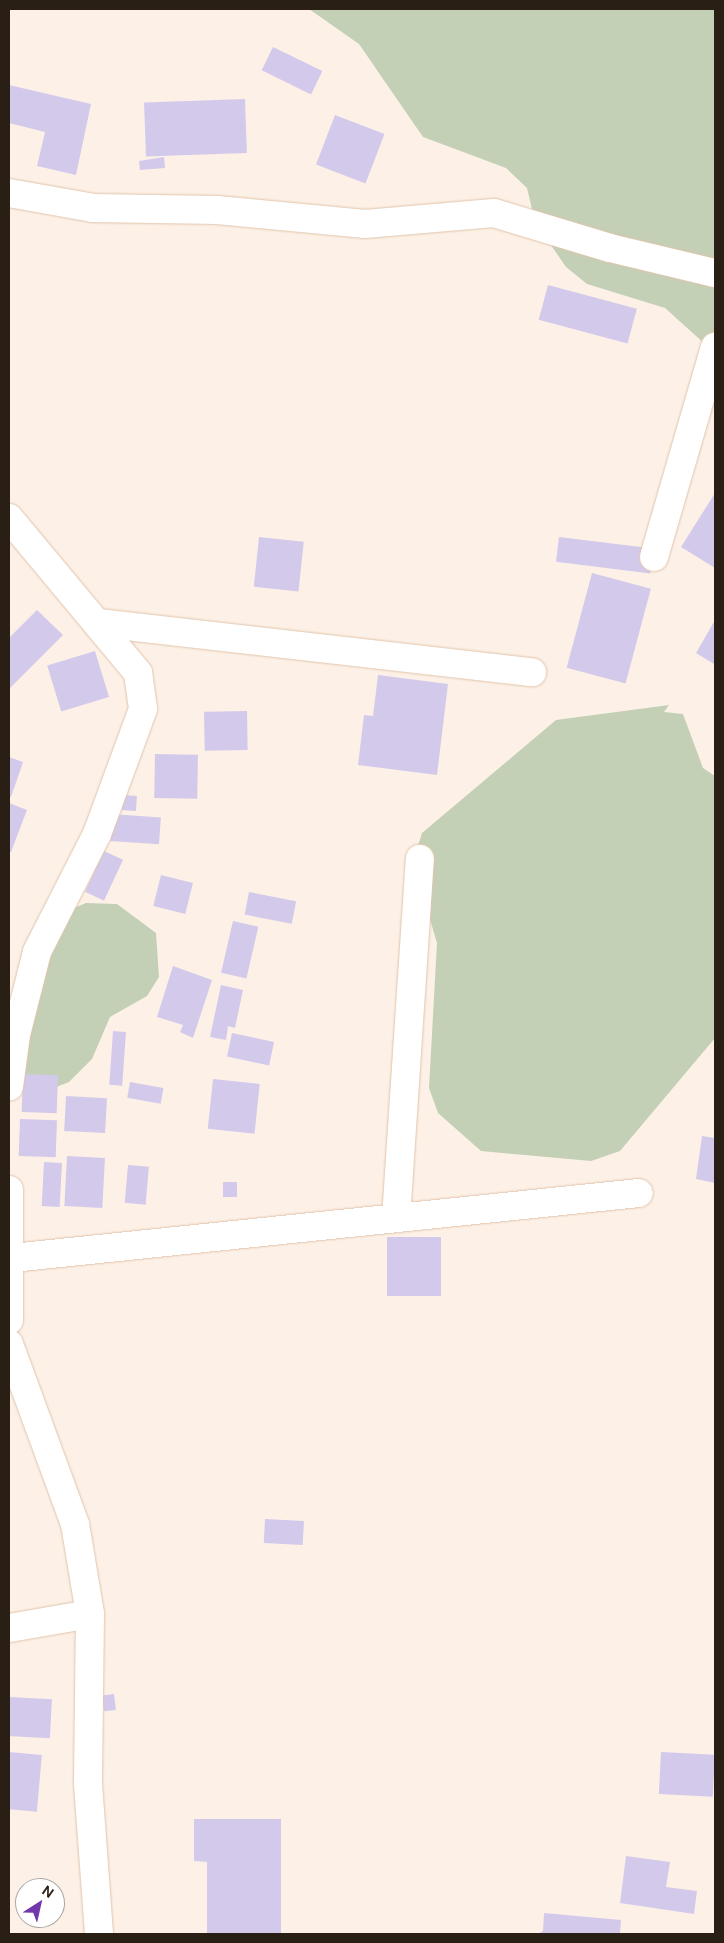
<!DOCTYPE html>
<html>
<head>
<meta charset="utf-8">
<style>
  body { margin:0 }
  #map { position:relative; width:724px; height:1943px; overflow:hidden; background:#fdf1e7; font-family:"DM Sans",sans-serif }
  div>[style] { position:absolute }
  .green>* { inset:0; background:#c3d0b6 }
  .building>* { inset:0; background:#d3caeb; transform-origin:0 0 }
  .roads { filter:drop-shadow(0 0 1px #e1c4ac) drop-shadow(0 0 1px #e1c4ac) }
  .minor>* { height:28px; margin:-14px; padding:0 14px; transform-origin:14px; border-radius:14px; background:#fff }
  span { translate:-50% -50%; white-space:nowrap; text-align:center; line-height:1.15; -webkit-text-stroke:5px #fff; paint-order:stroke }
  .frame { position:absolute; inset:0; border:10px solid #291f15; pointer-events:none }
  .north { position:absolute; left:15px; top:1878px; width:50px; height:50px; box-sizing:border-box; background:#fff; border:1px solid #a9a5a1; border-radius:50%; rotate:35deg; font-size:14px; font-weight:700; line-height:20px; text-align:center; color:#291f15 }
  .north::after { content:''; display:block; margin:auto; width:18px; height:22px; background:#7337ad; clip-path:polygon(50% 0,100% 100%,50% 72%,0 100%) }
</style>
</head>
<body>
<div id="map">
  <div class="green">
    <i style="clip-path:polygon(309px 9px,715px 9px,715px 342px,706px 345px,665px 308px,587px 284px,566px 267px,535px 222px,527px 188px,506px 168px,423px 137px,359px 44px)"></i>
    <i style="clip-path:polygon(669px 705px,664px 712px,683px 714px,703px 768px,715px 776px,715px 1038px,620px 1151px,591px 1161px,481px 1151px,438px 1113px,429px 1088px,437px 943px,413px 862px,422px 833px,556px 720px)"></i>
    <i style="clip-path:polygon(86px 903px,117px 904px,156px 933px,159px 977px,147px 996px,110px 1017px,92px 1059px,69px 1082px,33px 1096px,10px 1088px,64px 912px)"></i>
  </div>
  <div class="building">
    <i style="left:273px;top:47px;width:55px;height:26px;rotate:26deg"></i>
    <i style="clip-path:polygon(9px 85px,91px 104px,76px 175px,37px 166px,45px 132px,9px 123px)"></i>
    <i style="left:245px;top:99px;width:54px;height:101px;rotate:88deg"></i>
    <i style="left:335px;top:115px;width:53px;height:53px;rotate:21deg"></i>
    <i style="clip-path:polygon(164px 157px,165px 168px,140px 170px,139px 161px)"></i>
    <i style="left:548px;top:285px;width:92px;height:36px;rotate:15deg"></i>
    <i style="clip-path:polygon(715px 493px,715px 568px,681px 547px)"></i>
    <i style="left:259px;top:537px;width:45px;height:50px;rotate:6deg"></i>
    <i style="left:559px;top:537px;width:95px;height:25px;rotate:7deg"></i>
    <i style="left:592px;top:573px;width:61px;height:98px;rotate:15deg"></i>
    <i style="clip-path:polygon(37px 610px,63px 635px,9px 689px,9px 638px)"></i>
    <i style="clip-path:polygon(715px 620px,715px 661px,714px 664px,696px 653px)"></i>
    <i style="left:95px;top:651px;width:48px;height:50px;rotate:73deg"></i>
    <i style="clip-path:polygon(378px 675px,448px 684px,437px 775px,358px 765px,364px 715px,373px 716px)"></i>
    <i style="left:247px;top:711px;width:39px;height:43px;rotate:89deg"></i>
    <i style="left:155px;top:754px;width:43px;height:44px;rotate:1deg"></i>
    <i style="clip-path:polygon(9px 757px,23px 762px,11px 797px,9px 796px)"></i>
    <i style="left:123px;top:795px;width:14px;height:15px;rotate:4deg"></i>
    <i style="clip-path:polygon(9px 803px,27px 810px,11px 852px,9px 852px)"></i>
    <i style="left:112px;top:814px;width:49px;height:27px;rotate:4deg"></i>
    <i style="left:104px;top:851px;width:21px;height:45px;rotate:25deg"></i>
    <i style="left:161px;top:875px;width:33px;height:32px;rotate:14deg"></i>
    <i style="left:249px;top:892px;width:48px;height:23px;rotate:11deg"></i>
    <i style="left:233px;top:921px;width:26px;height:53px;rotate:13deg"></i>
    <i style="clip-path:polygon(173px 966px,212px 980px,193px 1038px,180px 1032px,183px 1025px,157px 1017px)"></i>
    <i style="clip-path:polygon(221px 985px,243px 990px,235px 1028px,228px 1026px,226px 1040px,210px 1037px)"></i>
    <i style="left:113px;top:1031px;width:13px;height:54px;rotate:4deg"></i>
    <i style="left:232px;top:1033px;width:43px;height:24px;rotate:12deg"></i>
    <i style="left:23px;top:1074px;width:35px;height:38px;rotate:2deg"></i>
    <i style="left:213px;top:1079px;width:47px;height:50px;rotate:6deg"></i>
    <i style="left:130px;top:1082px;width:34px;height:16px;rotate:10deg"></i>
    <i style="left:66px;top:1096px;width:41px;height:35px;rotate:3deg"></i>
    <i style="left:20px;top:1119px;width:37px;height:37px;rotate:2deg"></i>
    <i style="clip-path:polygon(702px 1136px,715px 1138px,715px 1183px,696px 1179px)"></i>
    <i style="left:67px;top:1156px;width:38px;height:50px;rotate:3deg"></i>
    <i style="left:44px;top:1162px;width:18px;height:44px;rotate:3deg"></i>
    <i style="left:128px;top:1165px;width:21px;height:38px;rotate:5deg"></i>
    <i style="left:237px;top:1182px;width:15px;height:14px;rotate:90deg"></i>
    <i style="left:387px;top:1237px;width:54px;height:59px"></i>
    <i style="left:265px;top:1519px;width:39px;height:24px;rotate:3deg"></i>
    <i style="left:114px;top:1694px;width:16px;height:12px;rotate:83deg"></i>
    <i style="left:9px;top:1697px;width:43px;height:39px;rotate:3deg"></i>
    <i style="left:9px;top:1752px;width:33px;height:57px;rotate:5deg"></i>
    <i style="left:661px;top:1752px;width:54px;height:42px;rotate:3deg"></i>
    <i style="clip-path:polygon(194px 1819px,281px 1819px,281px 1934px,207px 1934px,207px 1862px,194px 1861px)"></i>
    <i style="clip-path:polygon(626px 1856px,670px 1862px,666px 1887px,697px 1891px,694px 1914px,620px 1903px)"></i>
    <i style="clip-path:polygon(544px 1913px,621px 1920px,620px 1934px,538px 1934px,543px 1931px)"></i>
  </div>
  <div class="roads">
    <div class="minor">
      <i style="left:9px;top:193px;width:85px;rotate:10.1deg"></i>
      <i style="left:93px;top:208px;width:124px;rotate:0.9deg"></i>
      <i style="left:217px;top:210px;width:149px;rotate:5.4deg"></i>
      <i style="left:365px;top:224px;width:129px;rotate:-4.9deg"></i>
      <i style="left:494px;top:213px;width:121px;rotate:16.8deg"></i>
      <i style="left:610px;top:248px;width:108px;rotate:13.4deg"></i>
      <i style="left:9px;top:518px;width:202px;rotate:50.2deg"></i>
      <i style="left:138px;top:673px;width:36px;rotate:82deg"></i>
      <i style="left:143px;top:709px;width:133px;rotate:110.2deg"></i>
      <i style="left:97px;top:834px;width:132px;rotate:117deg"></i>
      <i style="left:37px;top:952px;width:86px;rotate:104.2deg"></i>
      <i style="left:16px;top:1035px;width:52px;rotate:97.7deg"></i>
      <i style="left:654px;top:557px;width:219px;rotate:-73.8deg"></i>
      <i style="left:99px;top:623px;width:436px;rotate:6.5deg"></i>
      <i style="left:9px;top:1190px;width:130px;rotate:90deg"></i>
      <i style="left:396px;top:1218px;width:360px;rotate:-86.2deg"></i>
      <i style="left:12px;top:1258px;width:630px;rotate:-5.92deg"></i>
      <i style="left:9px;top:1344px;width:192px;rotate:69.9deg"></i>
      <i style="left:75px;top:1524px;width:91px;rotate:80.5deg"></i>
      <i style="left:90px;top:1614px;width:170px;rotate:90.7deg"></i>
      <i style="left:88px;top:1784px;width:150px;rotate:85.8deg"></i>
      <i style="left:9px;top:1628px;width:82px;rotate:-9.8deg"></i>
    </div>
  </div>
  <div class="frame"></div>
  <div class="north">N</div>
</div>
</body>
</html>
